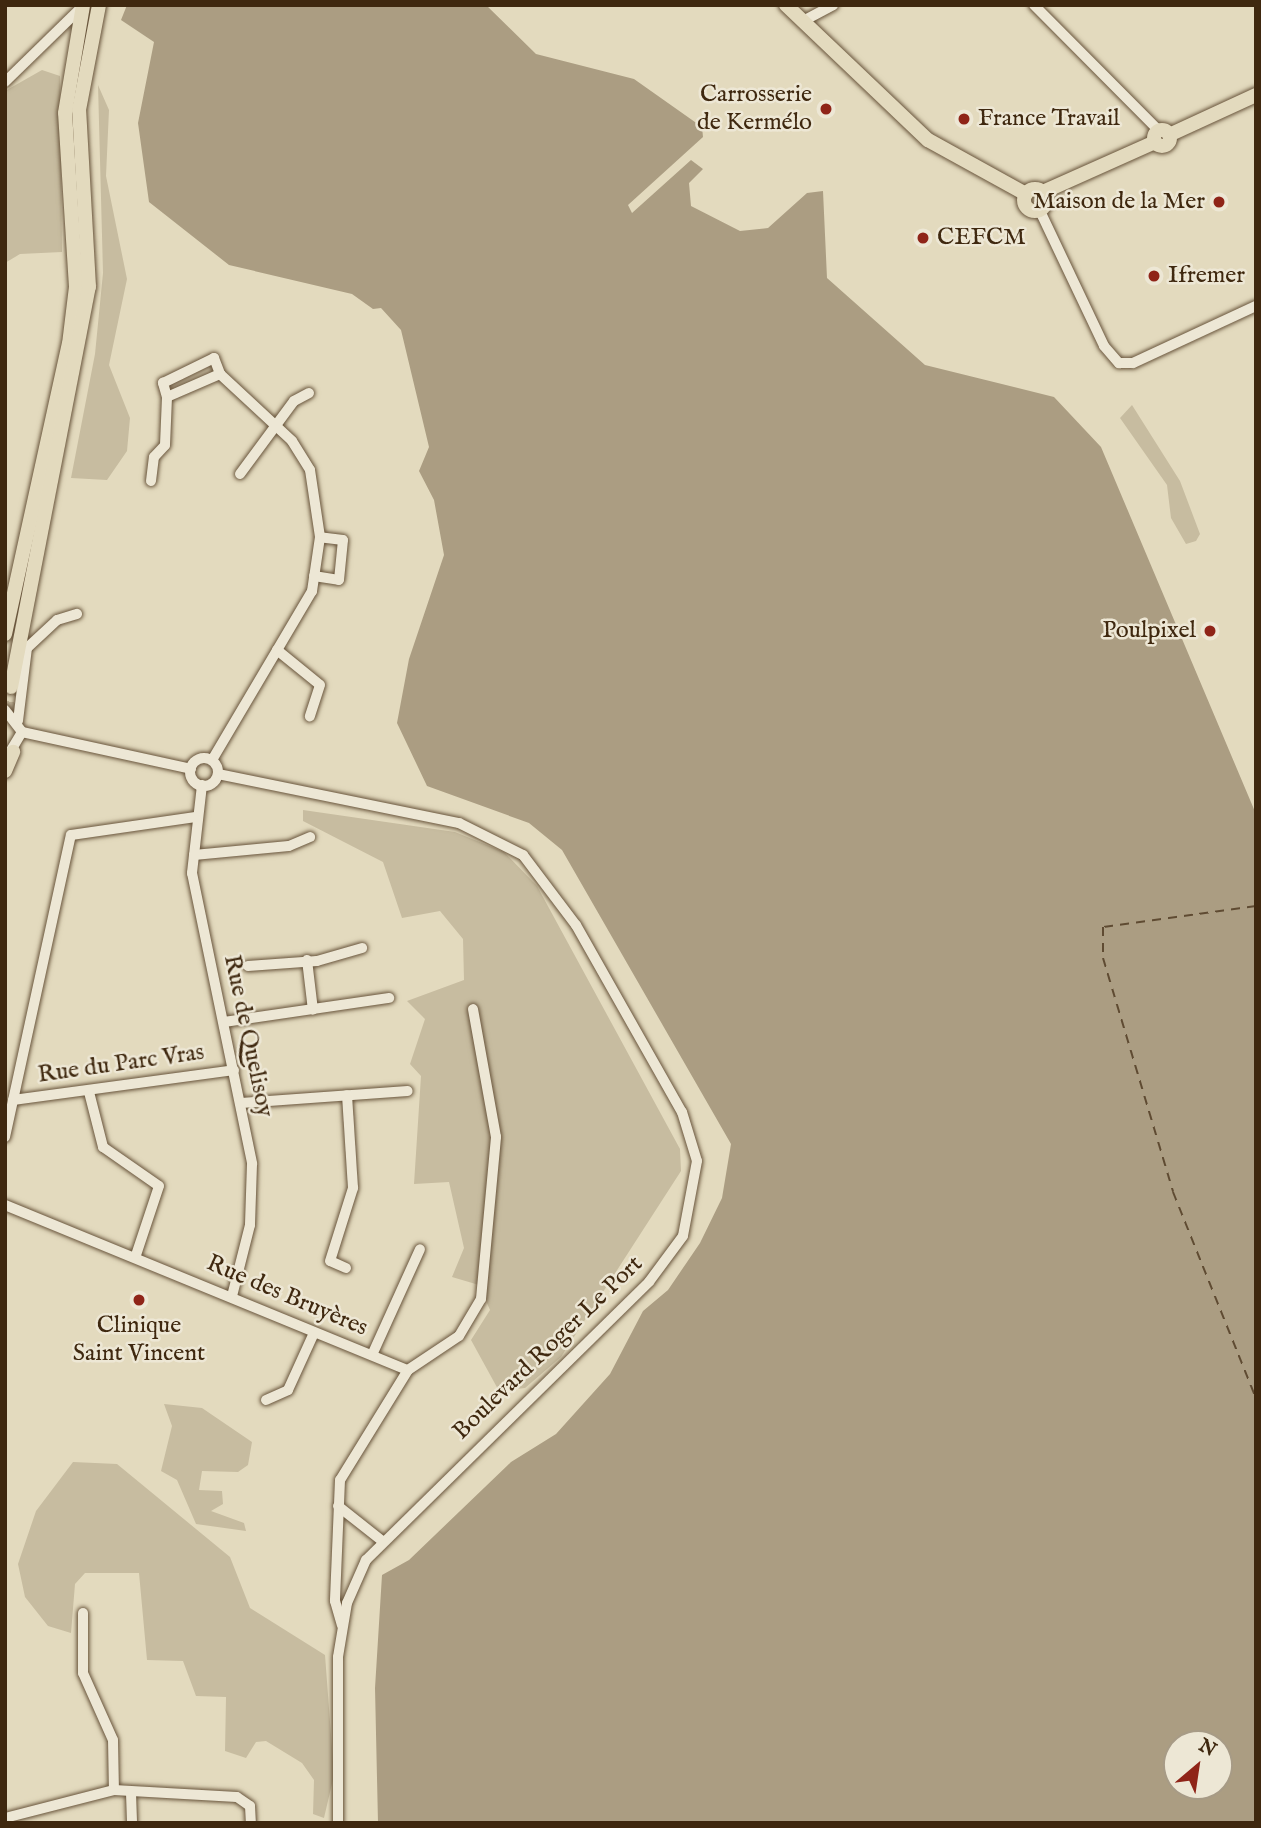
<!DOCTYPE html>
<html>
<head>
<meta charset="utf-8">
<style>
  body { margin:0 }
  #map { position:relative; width:1261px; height:1828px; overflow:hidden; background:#e3dabe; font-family:"IM FELL English",serif }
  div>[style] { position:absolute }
  .green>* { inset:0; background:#c7bca0 }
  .water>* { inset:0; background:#ab9d82 }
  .ferry>* { height:2px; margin-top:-1px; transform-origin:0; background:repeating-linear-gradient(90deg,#5f4b32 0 9px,transparent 0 16px) }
  .major-tunnel>* { height:14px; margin-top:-7px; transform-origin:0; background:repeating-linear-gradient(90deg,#c2b69b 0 14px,transparent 0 21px) }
  .roads { filter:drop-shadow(0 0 2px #68543b) drop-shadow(0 0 2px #68543b) }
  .minor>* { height:10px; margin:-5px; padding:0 5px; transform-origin:5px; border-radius:5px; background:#ede7d5 }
  .minor>.ring { margin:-5px; padding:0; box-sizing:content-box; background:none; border:10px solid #ede7d5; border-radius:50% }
  .major>* { height:14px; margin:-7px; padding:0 7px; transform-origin:7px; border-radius:7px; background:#e3dabe }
  .major>.ring { margin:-7px; padding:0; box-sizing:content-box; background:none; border:14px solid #e3dabe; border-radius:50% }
  .dots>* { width:19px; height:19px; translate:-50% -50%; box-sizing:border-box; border:4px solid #ede7d5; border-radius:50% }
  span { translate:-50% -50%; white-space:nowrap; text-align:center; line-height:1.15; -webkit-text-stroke:5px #ede7d5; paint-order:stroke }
  .poi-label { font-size:24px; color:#3f280f }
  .right { translate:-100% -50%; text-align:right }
  .left { translate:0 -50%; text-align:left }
  .street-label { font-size:24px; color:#3f280f }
  .frame { position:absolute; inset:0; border:7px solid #3f280f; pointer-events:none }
  .north { position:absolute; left:1163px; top:1730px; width:70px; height:70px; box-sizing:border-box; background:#ede7d5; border:2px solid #a79b86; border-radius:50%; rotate:29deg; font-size:19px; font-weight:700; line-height:28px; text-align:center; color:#3f280f }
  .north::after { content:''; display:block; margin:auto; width:24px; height:32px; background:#8f2418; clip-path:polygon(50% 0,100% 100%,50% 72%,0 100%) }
</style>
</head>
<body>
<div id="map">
  <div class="green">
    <i style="clip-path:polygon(42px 70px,60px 76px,62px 252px,20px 254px,5px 263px,5px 91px)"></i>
    <i style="clip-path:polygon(98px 85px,109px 110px,106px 176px,127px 279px,109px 365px,130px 418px,127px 451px,107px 480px,71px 478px,95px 354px,103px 273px)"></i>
    <i style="clip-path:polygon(1132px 405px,1180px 481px,1200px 534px,1196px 541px,1186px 544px,1171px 518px,1167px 485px,1120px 418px)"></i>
    <i style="clip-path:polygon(303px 810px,455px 832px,504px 852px,537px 886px,680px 1149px,681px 1171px,561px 1357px,525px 1388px,499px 1391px,471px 1340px,490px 1310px,479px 1285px,452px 1277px,464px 1248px,449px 1182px,414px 1184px,421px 1076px,410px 1064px,425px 1019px,407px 1001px,464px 980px,463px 939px,440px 911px,402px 918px,383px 862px,303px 821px)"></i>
    <i style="clip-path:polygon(164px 1404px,202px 1408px,252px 1442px,248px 1465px,238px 1472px,202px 1471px,199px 1490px,222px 1491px,223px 1504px,211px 1511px,244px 1523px,246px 1531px,196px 1524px,177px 1480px,161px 1471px,172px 1426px)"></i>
    <i style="clip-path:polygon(73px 1462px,117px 1464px,230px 1557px,250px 1608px,325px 1655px,334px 1775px,324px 1818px,313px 1814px,314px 1780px,302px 1763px,266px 1741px,256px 1742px,246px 1758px,225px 1751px,226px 1697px,196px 1696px,183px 1661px,147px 1660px,139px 1573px,85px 1573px,75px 1584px,71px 1633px,48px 1626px,25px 1597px,18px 1564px,36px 1511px)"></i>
  </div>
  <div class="water">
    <i style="clip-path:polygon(evenodd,127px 5px,486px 5px,536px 54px,634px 79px,702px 127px,703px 137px,628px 205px,632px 213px,691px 160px,703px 169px,689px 183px,691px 206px,740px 231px,768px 228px,807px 193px,823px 191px,827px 278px,925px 365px,1054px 397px,1101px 447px,1256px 814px,1256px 1823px,378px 1823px,375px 1688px,382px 1575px,409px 1560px,511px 1462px,556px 1434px,610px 1374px,643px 1311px,668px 1290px,700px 1243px,722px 1198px,731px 1144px,562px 850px,529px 823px,427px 786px,397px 723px,409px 659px,444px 555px,434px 500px,419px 471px,429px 447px,401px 330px,381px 308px,373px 309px,352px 294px,229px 265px,149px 202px,138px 123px,154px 42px,121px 20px,127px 5px,1177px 1744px,1219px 1744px,1219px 1786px,1177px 1786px,1177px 1744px)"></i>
  </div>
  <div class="ferry">
    <i style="left:1256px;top:906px;width:154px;rotate:172.2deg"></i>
    <i style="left:1103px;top:927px;width:31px;rotate:90deg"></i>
    <i style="left:1103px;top:958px;width:244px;rotate:73.3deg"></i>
    <i style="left:1173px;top:1192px;width:222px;rotate:68.1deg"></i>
  </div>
  <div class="major-tunnel">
    <i style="left:5px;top:715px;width:29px;rotate:-78deg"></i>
  </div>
  <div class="roads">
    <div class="minor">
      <i style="left:1034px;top:5px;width:177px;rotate:45.2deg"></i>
      <i style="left:805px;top:20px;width:32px;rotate:-28deg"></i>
      <i style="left:5px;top:82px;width:109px;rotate:-44.3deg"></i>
      <i style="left:1040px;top:211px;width:149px;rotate:64.6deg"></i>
      <i style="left:1104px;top:346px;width:23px;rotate:49deg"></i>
      <i style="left:1119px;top:363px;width:14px"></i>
      <i style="left:1133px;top:363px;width:136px;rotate:-24.9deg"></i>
      <i style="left:167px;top:397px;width:15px;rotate:-106deg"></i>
      <i style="left:163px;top:383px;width:57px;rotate:-26.1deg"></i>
      <i style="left:214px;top:358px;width:17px;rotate:69deg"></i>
      <i style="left:240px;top:474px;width:91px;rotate:-53.5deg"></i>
      <i style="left:294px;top:401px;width:17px;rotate:-28deg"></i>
      <i style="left:151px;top:481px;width:24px;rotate:-83deg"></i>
      <i style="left:154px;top:457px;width:16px;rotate:-47deg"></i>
      <i style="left:165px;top:445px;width:48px;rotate:-87.6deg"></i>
      <i style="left:167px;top:397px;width:58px;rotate:-23.5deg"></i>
      <i style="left:220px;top:374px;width:98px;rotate:42.9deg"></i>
      <i style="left:292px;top:441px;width:34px;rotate:58deg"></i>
      <i style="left:310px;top:470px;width:68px;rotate:81.5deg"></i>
      <i style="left:320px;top:537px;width:55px;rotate:98.4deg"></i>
      <i style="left:312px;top:591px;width:196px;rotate:120.6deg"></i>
      <i style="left:314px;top:576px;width:25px;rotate:9deg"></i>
      <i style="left:339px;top:580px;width:40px;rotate:-84.3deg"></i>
      <i style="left:343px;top:540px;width:23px;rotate:-173deg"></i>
      <i style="left:277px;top:650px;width:55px;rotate:39.1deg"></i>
      <i style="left:320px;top:685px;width:33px;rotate:108deg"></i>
      <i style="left:5px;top:710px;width:28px;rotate:52deg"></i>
      <i style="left:22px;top:732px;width:27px;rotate:121deg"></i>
      <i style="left:18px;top:721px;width:74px;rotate:-83deg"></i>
      <i style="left:27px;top:648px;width:41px;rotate:-43deg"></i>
      <i style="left:57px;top:620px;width:21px;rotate:-17deg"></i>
      <i style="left:22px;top:732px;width:173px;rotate:12.3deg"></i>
      <i class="ring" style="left:190px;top:758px;width:18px;height:18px"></i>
      <i style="left:218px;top:774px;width:246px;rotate:11.5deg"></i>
      <i style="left:459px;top:823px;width:72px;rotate:26.6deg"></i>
      <i style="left:523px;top:855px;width:88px;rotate:52.9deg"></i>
      <i style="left:576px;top:925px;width:215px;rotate:60.5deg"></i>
      <i style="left:682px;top:1112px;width:51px;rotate:73deg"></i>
      <i style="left:697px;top:1161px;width:76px;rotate:100.6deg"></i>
      <i style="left:683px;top:1236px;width:57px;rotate:126.5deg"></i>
      <i style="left:649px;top:1282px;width:397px;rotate:135.5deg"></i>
      <i style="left:366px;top:1560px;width:47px;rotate:113.8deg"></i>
      <i style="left:347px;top:1603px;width:55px;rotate:99.5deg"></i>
      <i style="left:338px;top:1657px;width:166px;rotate:90deg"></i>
      <i style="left:202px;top:785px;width:89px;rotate:96.5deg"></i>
      <i style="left:192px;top:873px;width:297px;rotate:78.3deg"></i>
      <i style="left:252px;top:1164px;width:61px;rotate:91.9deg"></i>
      <i style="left:250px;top:1225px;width:73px;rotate:104.2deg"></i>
      <i style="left:194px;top:855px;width:95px;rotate:-5.4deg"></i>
      <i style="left:289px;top:846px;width:23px;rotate:-23deg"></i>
      <i style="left:307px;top:960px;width:50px;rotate:83.2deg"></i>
      <i style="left:248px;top:966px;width:69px;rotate:-4.1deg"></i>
      <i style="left:317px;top:961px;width:47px;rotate:-16.1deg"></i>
      <i style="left:224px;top:1022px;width:167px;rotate:-8.3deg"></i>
      <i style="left:89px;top:1092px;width:57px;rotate:75.7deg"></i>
      <i style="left:103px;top:1147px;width:68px;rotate:34.9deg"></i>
      <i style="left:159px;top:1186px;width:73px;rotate:108.4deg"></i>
      <i style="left:13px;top:1100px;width:223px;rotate:-7.7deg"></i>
      <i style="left:241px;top:1103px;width:167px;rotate:-4.1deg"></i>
      <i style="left:5px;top:1137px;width:309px;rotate:-77.7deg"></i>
      <i style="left:71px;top:835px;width:126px;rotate:-8.2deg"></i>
      <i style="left:5px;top:1205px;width:435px;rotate:22.3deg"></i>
      <i style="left:408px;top:1370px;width:129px;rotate:121.7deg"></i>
      <i style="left:340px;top:1480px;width:121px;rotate:92.4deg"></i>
      <i style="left:335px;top:1601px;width:25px;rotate:74deg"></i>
      <i style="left:346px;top:1268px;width:17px;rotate:-156deg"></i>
      <i style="left:330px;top:1261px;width:77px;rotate:-72.5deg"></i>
      <i style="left:353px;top:1188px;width:93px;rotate:-93.7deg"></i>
      <i style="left:372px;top:1355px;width:116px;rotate:-65.6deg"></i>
      <i style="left:408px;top:1370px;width:61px;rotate:-33.7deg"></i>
      <i style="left:459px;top:1336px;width:43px;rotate:-59.3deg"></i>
      <i style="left:481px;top:1299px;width:163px;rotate:-84.7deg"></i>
      <i style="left:496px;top:1137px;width:130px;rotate:-100.2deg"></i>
      <i style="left:266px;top:1400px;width:24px;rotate:-24deg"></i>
      <i style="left:288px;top:1390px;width:63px;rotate:-65.5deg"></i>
      <i style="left:338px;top:1506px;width:55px;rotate:38.3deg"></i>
      <i style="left:83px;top:1613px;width:60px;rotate:90deg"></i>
      <i style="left:83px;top:1673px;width:73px;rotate:65.9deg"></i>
      <i style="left:113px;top:1740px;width:50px;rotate:88.9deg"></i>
      <i style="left:131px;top:1793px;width:30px;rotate:88deg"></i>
      <i style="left:5px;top:1818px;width:113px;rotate:-14.4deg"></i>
      <i style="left:114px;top:1790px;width:123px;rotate:3.3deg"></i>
      <i style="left:237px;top:1797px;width:16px;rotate:35deg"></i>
      <i style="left:250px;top:1806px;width:17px;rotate:87deg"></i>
    </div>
    <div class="major">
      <i style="left:786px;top:5px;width:196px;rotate:43.6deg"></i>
      <i style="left:928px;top:140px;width:112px;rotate:28.9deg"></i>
      <i class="ring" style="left:1154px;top:130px;width:2px;height:2px"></i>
      <i style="left:1169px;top:135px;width:96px;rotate:-24.7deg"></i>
      <i class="ring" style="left:1024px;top:189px;width:8px;height:8px"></i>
      <i style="left:1043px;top:192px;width:123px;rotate:-24.1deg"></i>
      <i style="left:5px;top:634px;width:297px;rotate:-77.6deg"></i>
      <i style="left:69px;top:344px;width:57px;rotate:-83deg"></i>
      <i style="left:76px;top:287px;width:174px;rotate:-93.6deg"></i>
      <i style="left:65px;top:113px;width:109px;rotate:-80.5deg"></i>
      <i style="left:11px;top:687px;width:408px;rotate:-79deg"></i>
      <i style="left:89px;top:287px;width:177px;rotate:-93.2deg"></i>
      <i style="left:79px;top:110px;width:107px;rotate:-79.2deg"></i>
      <i style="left:5px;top:771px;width:21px;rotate:-67deg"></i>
    </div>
  </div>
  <div class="dots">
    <i style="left:826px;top:109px;background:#8f2418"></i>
    <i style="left:964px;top:119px;background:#8f2418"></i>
    <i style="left:1219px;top:202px;background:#8f2418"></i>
    <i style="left:923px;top:238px;background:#8f2418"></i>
    <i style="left:1154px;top:276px;background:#8f2418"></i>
    <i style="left:1210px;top:631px;background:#8f2418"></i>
    <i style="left:139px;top:1300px;background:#8f2418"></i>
  </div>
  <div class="poi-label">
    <span class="right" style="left:812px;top:109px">Carrosserie<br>de Kermélo</span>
    <span class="left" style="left:978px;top:119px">France Travail</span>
    <span class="right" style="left:1205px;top:202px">Maison de la Mer</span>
    <span class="left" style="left:937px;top:238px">CEFCM</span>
    <span class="left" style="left:1168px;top:276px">Ifremer</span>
    <span class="right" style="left:1196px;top:631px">Poulpixel</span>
    <span style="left:139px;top:1340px">Clinique<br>Saint Vincent</span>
  </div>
  <div class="street-label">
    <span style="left:248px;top:1036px;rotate:78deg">Rue de Quelisoy</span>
    <span style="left:121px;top:1064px;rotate:-8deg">Rue du Parc Vras</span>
    <span style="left:287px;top:1296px;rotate:23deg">Rue des Bruyères</span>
    <span style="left:548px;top:1348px;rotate:-44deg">Boulevard Roger Le Port</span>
  </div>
  <div class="frame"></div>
  <div class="north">N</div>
</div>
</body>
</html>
